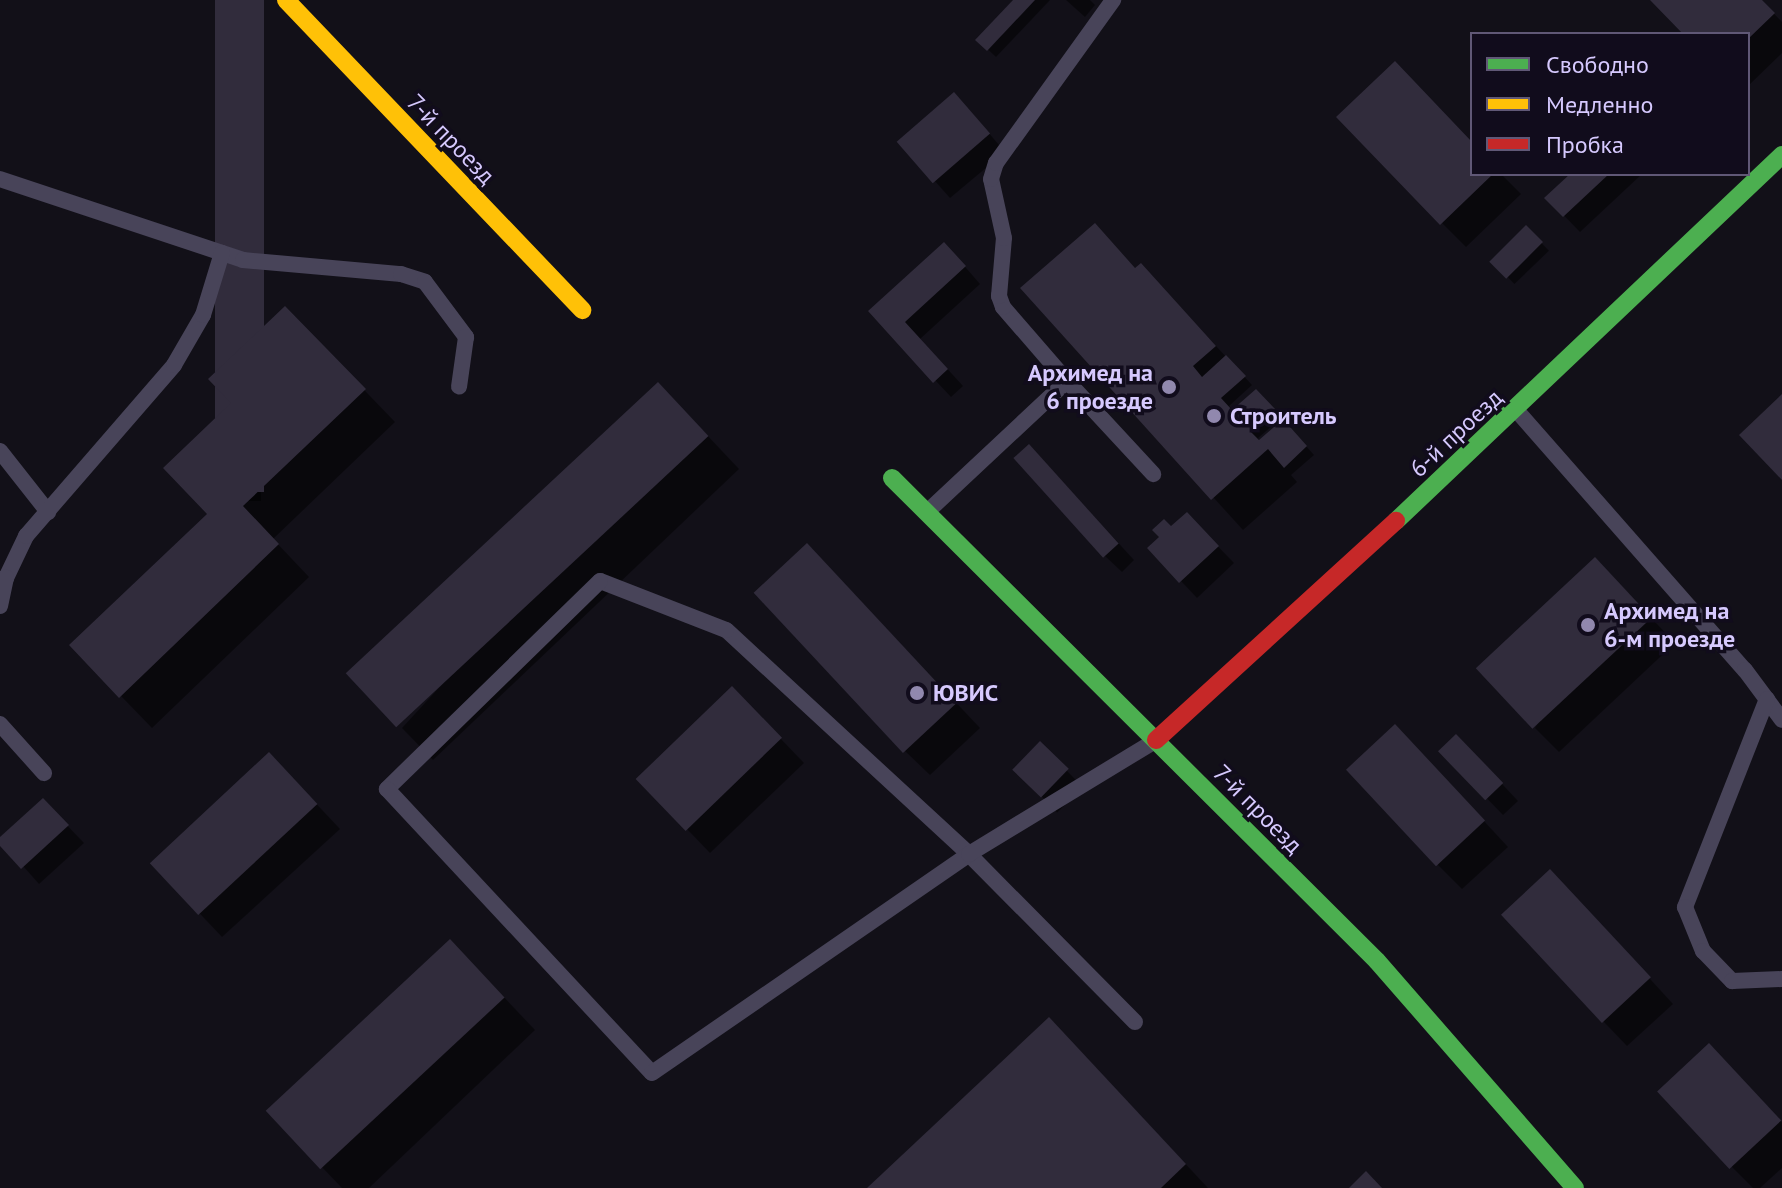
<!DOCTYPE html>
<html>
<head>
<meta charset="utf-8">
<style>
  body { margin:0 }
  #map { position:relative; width:1782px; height:1188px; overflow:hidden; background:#121018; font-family:"PT Sans",sans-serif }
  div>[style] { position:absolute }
  .shadow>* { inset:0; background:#0007; transform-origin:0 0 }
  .building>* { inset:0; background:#312c3c; transform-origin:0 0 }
  .lane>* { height:16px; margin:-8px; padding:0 8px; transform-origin:8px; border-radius:8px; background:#484459 }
  .fast>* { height:18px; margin:-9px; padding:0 9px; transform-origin:9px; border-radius:9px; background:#4caf50 }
  .slow>* { height:18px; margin:-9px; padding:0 9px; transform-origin:9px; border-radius:9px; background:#ffc107 }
  .jam>* { height:18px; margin:-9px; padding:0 9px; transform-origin:9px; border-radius:9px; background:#c62828 }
  .dots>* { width:22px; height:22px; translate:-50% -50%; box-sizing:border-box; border:4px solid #110c1c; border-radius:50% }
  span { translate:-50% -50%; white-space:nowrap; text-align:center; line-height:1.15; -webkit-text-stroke:7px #110c1c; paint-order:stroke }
  .street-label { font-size:24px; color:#d6c9fe }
  .poi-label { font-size:24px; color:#d6c9fe; font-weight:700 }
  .right { translate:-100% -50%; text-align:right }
  .left { translate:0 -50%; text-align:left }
  .legend { position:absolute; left:1470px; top:32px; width:280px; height:144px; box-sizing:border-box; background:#110c1c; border:2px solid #605876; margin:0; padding:10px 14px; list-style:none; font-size:24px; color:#d6c9fe }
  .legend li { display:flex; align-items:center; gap:16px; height:40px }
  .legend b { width:40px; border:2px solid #605876 }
</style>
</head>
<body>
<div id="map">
  <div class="shadow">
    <i style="left:218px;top:0;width:43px;height:501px"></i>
    <i style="clip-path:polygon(1016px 0,1050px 0,996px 57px,978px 40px)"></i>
    <i style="clip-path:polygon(1066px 0,1090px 0,1095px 5px,1085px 17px)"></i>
    <i style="clip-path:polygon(1653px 0,1761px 0,1782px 22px,1782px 53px,1748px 86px,1748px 34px,1686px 34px)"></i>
    <i style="clip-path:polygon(970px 111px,1005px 152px,950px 198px,900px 142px)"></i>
    <i style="clip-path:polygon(1472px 143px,1472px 174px,1501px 174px,1521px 194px,1466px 247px,1442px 223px)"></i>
    <i style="clip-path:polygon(1573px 174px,1642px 174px,1580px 232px,1547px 198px)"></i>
    <i style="left:1526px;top:227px;width:33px;height:48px;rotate:46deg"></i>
    <i style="clip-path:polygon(960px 261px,980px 284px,920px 339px,963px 386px,951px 397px,871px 312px)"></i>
    <i style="clip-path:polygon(evenodd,1135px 270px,1157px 282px,1252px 385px,1229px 406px,1234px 411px,1264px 399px,1314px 455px,1291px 475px,1297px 482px,1243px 530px,1023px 288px,1135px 270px,1278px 421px,1280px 424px,1260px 442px,1258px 438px,1278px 421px)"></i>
    <i style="clip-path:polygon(316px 340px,395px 422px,273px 539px,309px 577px,152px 728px,121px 696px,210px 514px)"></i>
    <i style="clip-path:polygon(689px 416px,739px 469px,433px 760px,402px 728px)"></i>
    <i style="clip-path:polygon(1045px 463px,1134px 560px,1122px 572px,1105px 556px)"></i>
    <i style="clip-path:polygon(1171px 529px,1203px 531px,1234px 563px,1197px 598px,1150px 548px)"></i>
    <i style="clip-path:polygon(831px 570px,980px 728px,930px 775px,905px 751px)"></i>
    <i style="clip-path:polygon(1619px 584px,1675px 643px,1559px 752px,1535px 728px)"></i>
    <i style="clip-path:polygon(756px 713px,804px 763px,710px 853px,638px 778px)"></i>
    <i style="left:1040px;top:743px;width:62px;height:36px;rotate:46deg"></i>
    <i style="clip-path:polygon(1419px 751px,1508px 847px,1462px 889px,1438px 865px)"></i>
    <i style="clip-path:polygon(1441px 751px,1473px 753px,1518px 801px,1503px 815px)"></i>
    <i style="clip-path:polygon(293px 779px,340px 829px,222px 937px,151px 862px)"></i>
    <i style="clip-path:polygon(59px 817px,84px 843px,39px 884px,0 840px)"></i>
    <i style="clip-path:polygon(1574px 896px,1673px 1004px,1627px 1046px,1603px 1021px)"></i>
    <i style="clip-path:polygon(481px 973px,535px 1030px,369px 1188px,342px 1188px,271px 1114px)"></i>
    <i style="clip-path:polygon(1080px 1051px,1208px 1188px,870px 1188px)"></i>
    <i style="clip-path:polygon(1733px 1070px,1782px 1122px,1782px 1168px,1760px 1188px,1753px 1188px,1732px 1167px)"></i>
  </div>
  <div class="building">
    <i style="left:215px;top:0;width:49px;height:492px"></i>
    <i style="clip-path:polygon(1013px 0,1035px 0,987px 51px,975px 40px)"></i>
    <i style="clip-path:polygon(1650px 0,1762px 0,1775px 13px,1748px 39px,1748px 34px,1683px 34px)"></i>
    <i style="clip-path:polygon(1395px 61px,1472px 142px,1472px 174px,1493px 174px,1440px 225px,1336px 117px)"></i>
    <i style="left:954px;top:92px;width:55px;height:76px;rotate:49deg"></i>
    <i style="clip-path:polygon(1570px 174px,1609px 174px,1563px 217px,1544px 198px)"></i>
    <i style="clip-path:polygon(1095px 223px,1135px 268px,1141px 263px,1216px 346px,1193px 366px,1202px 377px,1226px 355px,1246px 376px,1221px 398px,1232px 410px,1256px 389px,1275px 409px,1250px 431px,1259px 440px,1283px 419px,1307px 446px,1284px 468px,1268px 449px,1211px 500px,1020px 288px)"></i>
    <i style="left:1526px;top:225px;width:24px;height:52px;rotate:45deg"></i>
    <i style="clip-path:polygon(944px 242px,966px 266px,905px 322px,948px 369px,933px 383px,868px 311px)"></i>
    <i style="clip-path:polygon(285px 306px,366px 389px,243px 506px,279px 544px,119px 698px,69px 645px,207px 514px,163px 468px,231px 403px,208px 379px)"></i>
    <i style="left:658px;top:382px;width:74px;height:427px;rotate:47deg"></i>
    <i style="clip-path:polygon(1782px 394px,1782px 480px,1739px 435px)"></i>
    <i style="left:1029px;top:444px;width:134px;height:21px;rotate:48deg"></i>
    <i style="clip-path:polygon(1187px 512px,1219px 546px,1179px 583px,1147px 548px,1159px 537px,1152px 530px,1164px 519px,1171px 526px)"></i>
    <i style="left:807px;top:543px;width:219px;height:73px;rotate:47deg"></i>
    <i style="left:1595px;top:557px;width:83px;height:163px;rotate:47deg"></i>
    <i style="left:732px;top:686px;width:72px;height:134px;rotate:46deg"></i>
    <i style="left:1395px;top:724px;width:132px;height:67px;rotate:47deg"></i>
    <i style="left:1456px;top:734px;width:68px;height:25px;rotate:46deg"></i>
    <i style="left:1040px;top:741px;width:40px;height:40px;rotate:44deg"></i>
    <i style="left:269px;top:752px;width:71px;height:163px;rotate:47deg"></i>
    <i style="clip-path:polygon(43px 798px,69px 825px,21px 869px,0 846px,0 837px)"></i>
    <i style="left:1550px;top:869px;width:148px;height:67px;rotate:47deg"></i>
    <i style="left:450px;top:939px;width:80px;height:252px;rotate:47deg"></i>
    <i style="clip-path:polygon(1049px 1017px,1186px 1164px,1161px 1188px,867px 1188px)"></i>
    <i style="left:1709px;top:1043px;width:106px;height:71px;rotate:47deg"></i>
    <i style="clip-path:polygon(1366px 1171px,1382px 1188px,1349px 1188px)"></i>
  </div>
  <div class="lane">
    <i style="left:0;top:179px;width:256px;rotate:18.4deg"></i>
    <i style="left:243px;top:260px;width:159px;rotate:5.1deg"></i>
    <i style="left:401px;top:274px;width:25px;rotate:18deg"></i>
    <i style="left:425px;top:282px;width:69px;rotate:53.3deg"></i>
    <i style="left:466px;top:337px;width:50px;rotate:98deg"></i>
    <i style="left:1067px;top:381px;width:98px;rotate:-130.9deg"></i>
    <i style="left:1003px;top:307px;width:12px;rotate:-110deg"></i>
    <i style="left:999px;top:296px;width:58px;rotate:-85.1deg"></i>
    <i style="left:1004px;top:238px;width:60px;rotate:-102.4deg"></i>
    <i style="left:991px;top:179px;width:17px;rotate:-73deg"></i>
    <i style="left:996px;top:163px;width:201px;rotate:-54.3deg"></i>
    <i style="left:1518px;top:412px;width:344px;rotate:48.7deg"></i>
    <i style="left:1745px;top:670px;width:62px;rotate:53.5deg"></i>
    <i style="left:0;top:451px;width:78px;rotate:51.8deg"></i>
    <i style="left:927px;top:512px;width:192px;rotate:-43.1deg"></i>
    <i style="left:1067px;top:381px;width:127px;rotate:47.2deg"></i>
    <i style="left:0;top:579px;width:6px;rotate:-9deg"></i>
    <i style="left:6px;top:578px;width:47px;rotate:-64.5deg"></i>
    <i style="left:26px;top:536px;width:226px;rotate:-49.1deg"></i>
    <i style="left:174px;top:365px;width:58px;rotate:-59.9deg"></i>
    <i style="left:203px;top:315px;width:65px;rotate:-73deg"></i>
    <i style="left:0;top:606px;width:29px;rotate:-78deg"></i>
    <i style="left:1767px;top:699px;width:224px;rotate:111.5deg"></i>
    <i style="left:1685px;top:907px;width:48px;rotate:67.8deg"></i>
    <i style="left:1703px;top:951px;width:42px;rotate:46deg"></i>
    <i style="left:1732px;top:981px;width:50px;rotate:-2.3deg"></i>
    <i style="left:0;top:724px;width:66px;rotate:48.1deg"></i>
    <i style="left:1135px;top:1022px;width:236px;rotate:-134.7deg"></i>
    <i style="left:969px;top:854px;width:330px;rotate:-137.3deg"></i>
    <i style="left:726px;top:630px;width:135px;rotate:-158.7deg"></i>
    <i style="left:600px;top:581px;width:298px;rotate:135.7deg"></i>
    <i style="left:387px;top:789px;width:388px;rotate:47deg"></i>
    <i style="left:652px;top:1073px;width:385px;rotate:-34.6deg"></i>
    <i style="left:969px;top:854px;width:215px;rotate:-31.3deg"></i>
  </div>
  <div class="fast">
    <i style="left:892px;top:478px;width:684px;rotate:44.88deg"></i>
    <i style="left:1377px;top:961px;width:301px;rotate:48.9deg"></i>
    <i style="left:1396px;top:521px;width:532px;rotate:-43.48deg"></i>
  </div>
  <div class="slow">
    <i style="left:286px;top:0;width:429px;rotate:46.3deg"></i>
  </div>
  <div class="jam">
    <i style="left:1156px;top:740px;width:325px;rotate:-42.4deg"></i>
  </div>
  <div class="dots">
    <i style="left:1169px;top:387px;background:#9188ae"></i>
    <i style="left:1214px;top:416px;background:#9188ae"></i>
    <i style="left:1588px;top:625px;background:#9188ae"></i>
    <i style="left:917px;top:693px;background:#9188ae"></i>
  </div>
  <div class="street-label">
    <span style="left:451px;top:139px;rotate:46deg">7-й проезд</span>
    <span style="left:1456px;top:433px;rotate:-43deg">6-й проезд</span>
    <span style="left:1258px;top:809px;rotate:45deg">7-й проезд</span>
  </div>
  <div class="poi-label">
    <span class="right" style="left:1153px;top:387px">Архимед на<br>6 проезде</span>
    <span class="left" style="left:1230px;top:416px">Строитель</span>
    <span class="left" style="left:1604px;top:625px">Архимед на<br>6-м проезде</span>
    <span class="left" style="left:933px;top:693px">ЮВИС</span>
  </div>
  <ul class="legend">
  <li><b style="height:10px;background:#4caf50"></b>Свободно</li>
  <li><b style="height:10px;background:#ffc107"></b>Медленно</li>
  <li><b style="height:10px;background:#c62828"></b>Пробка</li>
  </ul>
</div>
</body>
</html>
